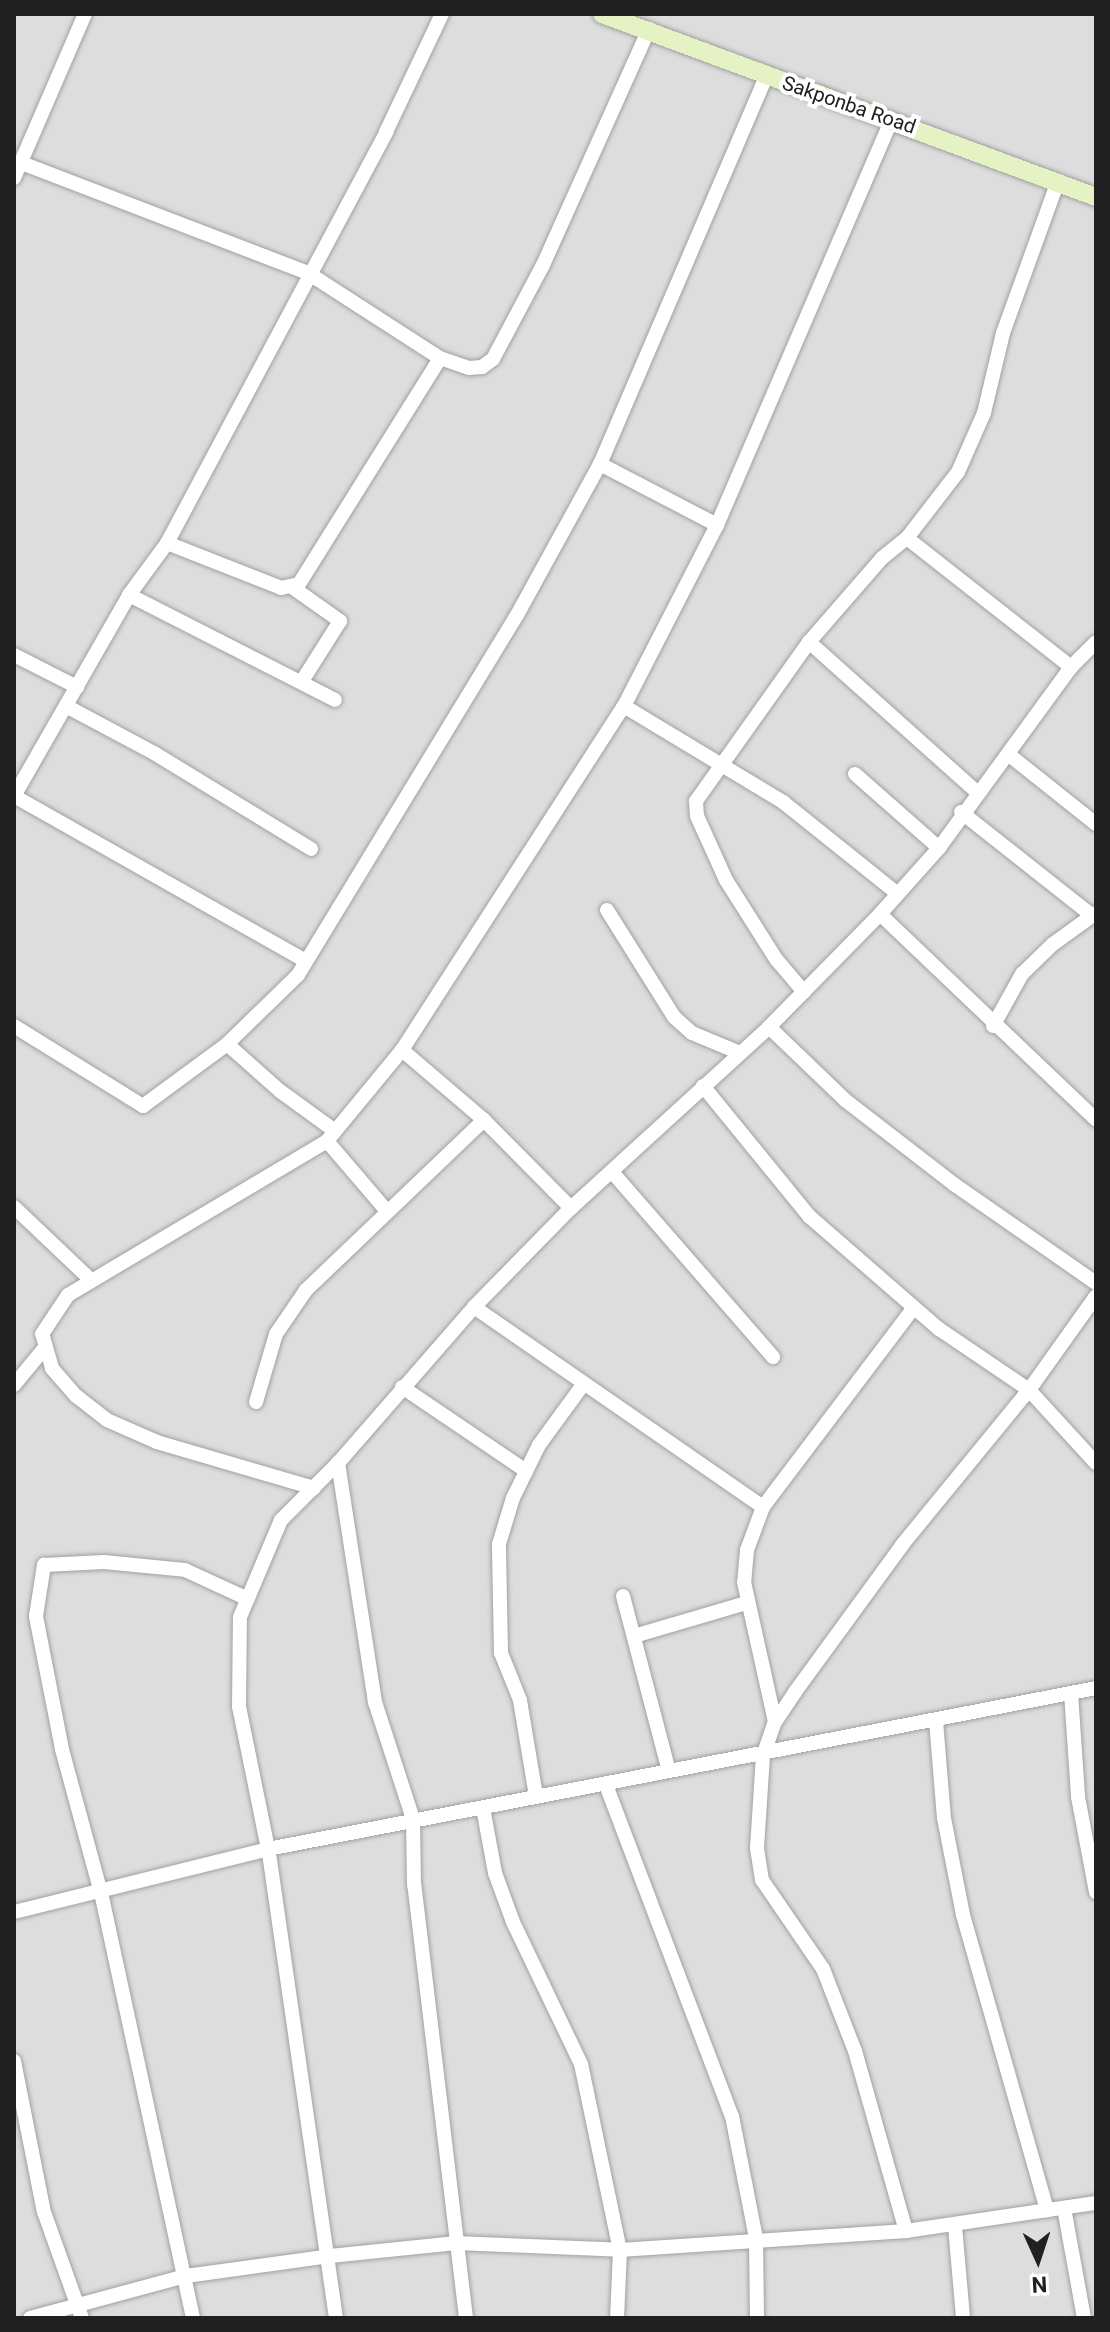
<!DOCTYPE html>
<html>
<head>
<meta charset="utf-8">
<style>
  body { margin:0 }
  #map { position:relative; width:1110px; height:2332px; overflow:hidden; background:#efeee8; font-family:Roboto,sans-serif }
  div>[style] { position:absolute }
  .residential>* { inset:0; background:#dedddd; transform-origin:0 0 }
  .roads { filter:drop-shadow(0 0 2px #a1a1a1) drop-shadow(0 0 2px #a1a1a1) }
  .minor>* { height:14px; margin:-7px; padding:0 7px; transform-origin:7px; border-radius:7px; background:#fff }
  .secondary>* { height:18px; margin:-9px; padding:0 9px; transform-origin:9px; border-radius:9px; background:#e5f2c3 }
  span { translate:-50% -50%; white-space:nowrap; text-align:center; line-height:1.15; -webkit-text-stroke:8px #fff; paint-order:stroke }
  .street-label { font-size:20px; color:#202020 }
  .frame { position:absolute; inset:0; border:16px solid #202020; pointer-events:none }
  .north { position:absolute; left:998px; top:2220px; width:80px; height:80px; -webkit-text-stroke:6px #fff; paint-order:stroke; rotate:177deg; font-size:22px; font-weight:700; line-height:32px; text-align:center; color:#202020 }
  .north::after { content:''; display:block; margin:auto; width:28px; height:36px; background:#202020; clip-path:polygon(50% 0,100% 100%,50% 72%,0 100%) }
</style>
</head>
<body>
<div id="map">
  <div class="residential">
    <i style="left:14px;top:14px;width:1082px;height:2304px"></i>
  </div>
  <div class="roads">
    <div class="minor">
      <i style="left:19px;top:162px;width:310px;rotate:21deg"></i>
      <i style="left:308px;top:273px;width:157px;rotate:32.8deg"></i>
      <i style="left:440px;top:358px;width:31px;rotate:19deg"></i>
      <i style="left:469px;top:368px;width:13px;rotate:-4deg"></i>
      <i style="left:482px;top:367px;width:14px;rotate:-36deg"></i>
      <i style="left:493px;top:359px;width:106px;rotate:-62deg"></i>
      <i style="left:543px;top:265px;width:259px;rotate:-65.8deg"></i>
      <i style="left:14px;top:178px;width:179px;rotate:-66.6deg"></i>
      <i style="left:600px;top:464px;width:132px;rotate:27.5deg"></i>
      <i style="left:907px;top:538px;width:209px;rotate:38.2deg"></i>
      <i style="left:167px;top:543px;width:123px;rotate:21.5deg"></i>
      <i style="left:281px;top:588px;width:18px;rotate:-13deg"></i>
      <i style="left:299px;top:584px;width:266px;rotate:-58deg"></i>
      <i style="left:292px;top:587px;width:59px;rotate:35.3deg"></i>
      <i style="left:340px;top:621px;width:71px;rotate:122.3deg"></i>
      <i style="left:129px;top:595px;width:231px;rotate:27deg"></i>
      <i style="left:809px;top:642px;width:225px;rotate:41.8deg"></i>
      <i style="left:14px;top:655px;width:71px;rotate:26.9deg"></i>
      <i style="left:66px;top:706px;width:100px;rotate:28.1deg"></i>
      <i style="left:154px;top:753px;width:184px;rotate:31.4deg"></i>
      <i style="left:624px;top:706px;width:186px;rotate:31.1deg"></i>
      <i style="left:783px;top:802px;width:147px;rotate:38.7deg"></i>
      <i style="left:1008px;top:754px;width:112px;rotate:38.5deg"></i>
      <i style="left:855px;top:774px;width:112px;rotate:41.4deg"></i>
      <i style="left:14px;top:796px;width:232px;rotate:-60.2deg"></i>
      <i style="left:129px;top:595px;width:64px;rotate:-53.8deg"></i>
      <i style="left:167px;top:543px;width:466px;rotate:-61.9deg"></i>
      <i style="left:386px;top:132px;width:131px;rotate:-64.6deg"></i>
      <i style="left:14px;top:796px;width:335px;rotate:29.5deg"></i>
      <i style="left:961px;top:812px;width:164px;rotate:38.3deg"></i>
      <i style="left:607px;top:910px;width:126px;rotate:57.9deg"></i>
      <i style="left:674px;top:1017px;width:24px;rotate:42deg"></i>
      <i style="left:692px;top:1033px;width:52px;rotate:22.6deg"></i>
      <i style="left:880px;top:914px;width:298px;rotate:43.6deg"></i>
      <i style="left:804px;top:992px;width:43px;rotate:-130.3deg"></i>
      <i style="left:776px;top:959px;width:93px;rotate:-122.3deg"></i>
      <i style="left:726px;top:880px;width:70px;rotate:-114.4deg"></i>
      <i style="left:697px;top:816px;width:15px;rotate:-94deg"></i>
      <i style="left:696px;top:801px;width:195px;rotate:-54.6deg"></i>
      <i style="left:809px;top:642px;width:111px;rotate:-49deg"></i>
      <i style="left:882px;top:558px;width:32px;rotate:-39deg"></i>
      <i style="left:907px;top:538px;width:83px;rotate:-52.3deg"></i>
      <i style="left:958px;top:472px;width:64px;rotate:-66.2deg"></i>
      <i style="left:984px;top:413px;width:82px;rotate:-76.6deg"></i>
      <i style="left:1003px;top:333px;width:162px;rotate:-70.1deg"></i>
      <i style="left:14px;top:1026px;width:152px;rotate:31.8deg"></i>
      <i style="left:143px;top:1106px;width:104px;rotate:-36.4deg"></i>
      <i style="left:227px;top:1044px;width:99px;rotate:-44.2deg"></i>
      <i style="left:298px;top:975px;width:421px;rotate:-58.7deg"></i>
      <i style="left:517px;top:615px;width:172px;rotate:-61.2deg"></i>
      <i style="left:600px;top:464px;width:422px;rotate:-66.8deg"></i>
      <i style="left:993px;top:1026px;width:60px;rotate:-60.9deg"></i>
      <i style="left:1022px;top:974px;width:43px;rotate:-44.1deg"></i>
      <i style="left:1053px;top:944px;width:53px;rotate:-35.8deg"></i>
      <i style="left:769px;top:1027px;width:105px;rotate:43.8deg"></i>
      <i style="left:845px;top:1100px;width:139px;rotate:37.7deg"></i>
      <i style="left:955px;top:1185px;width:172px;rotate:34.8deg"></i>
      <i style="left:227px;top:1044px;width:71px;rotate:41.6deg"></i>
      <i style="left:280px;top:1091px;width:68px;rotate:36deg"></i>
      <i style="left:703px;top:1086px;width:169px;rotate:50.8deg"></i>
      <i style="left:810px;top:1217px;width:171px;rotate:41deg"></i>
      <i style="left:939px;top:1329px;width:109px;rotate:34.1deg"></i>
      <i style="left:1029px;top:1390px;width:99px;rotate:47.5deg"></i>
      <i style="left:327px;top:1141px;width:89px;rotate:49.5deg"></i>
      <i style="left:613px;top:1173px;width:244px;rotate:49deg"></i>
      <i style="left:14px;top:1207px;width:106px;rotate:43.5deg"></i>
      <i style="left:571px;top:1208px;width:124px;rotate:-134.7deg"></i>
      <i style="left:484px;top:1120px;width:108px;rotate:-139.5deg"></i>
      <i style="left:402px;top:1050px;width:409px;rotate:-57.2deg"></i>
      <i style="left:624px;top:706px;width:203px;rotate:-62.8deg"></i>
      <i style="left:717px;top:525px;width:442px;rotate:-66.7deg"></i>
      <i style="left:474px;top:1307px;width:351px;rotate:34.7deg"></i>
      <i style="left:763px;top:1507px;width:46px;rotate:110.4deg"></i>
      <i style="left:747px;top:1550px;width:32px;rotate:95deg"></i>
      <i style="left:744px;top:1582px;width:143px;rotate:77.5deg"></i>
      <i style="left:14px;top:1385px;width:45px;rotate:-50.4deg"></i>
      <i style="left:402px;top:1387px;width:150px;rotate:34.1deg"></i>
      <i style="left:256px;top:1402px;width:71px;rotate:-73.6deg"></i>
      <i style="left:276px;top:1334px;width:53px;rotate:-55.7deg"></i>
      <i style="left:306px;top:1290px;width:246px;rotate:-43.7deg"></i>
      <i style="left:314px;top:1488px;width:164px;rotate:-163.7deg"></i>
      <i style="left:157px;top:1442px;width:55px;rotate:-156.3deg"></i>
      <i style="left:107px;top:1420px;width:39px;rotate:-142deg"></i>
      <i style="left:76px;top:1396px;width:37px;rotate:-131deg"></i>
      <i style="left:52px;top:1368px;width:35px;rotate:-106deg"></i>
      <i style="left:42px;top:1334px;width:47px;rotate:-56.3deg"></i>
      <i style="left:68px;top:1295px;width:301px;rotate:-30.7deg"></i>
      <i style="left:327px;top:1141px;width:118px;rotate:-50.5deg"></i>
      <i style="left:763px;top:1507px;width:248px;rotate:-52.9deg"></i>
      <i style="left:623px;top:1596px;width:178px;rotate:75.3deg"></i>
      <i style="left:634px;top:1636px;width:117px;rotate:-16.4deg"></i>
      <i style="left:1071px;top:1693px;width:104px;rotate:86.1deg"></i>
      <i style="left:1078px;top:1797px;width:97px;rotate:79.3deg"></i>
      <i style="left:936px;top:1721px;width:97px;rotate:85.3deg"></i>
      <i style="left:944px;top:1818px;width:99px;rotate:78.9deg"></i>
      <i style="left:963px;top:1915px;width:307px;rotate:74.1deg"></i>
      <i style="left:606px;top:1785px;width:354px;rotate:69.2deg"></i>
      <i style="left:732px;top:2116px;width:124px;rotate:78.9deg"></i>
      <i style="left:756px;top:2238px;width:80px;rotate:89.3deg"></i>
      <i style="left:536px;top:1796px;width:97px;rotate:-99.5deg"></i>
      <i style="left:520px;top:1700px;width:51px;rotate:-112deg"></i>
      <i style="left:501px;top:1653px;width:109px;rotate:-91.1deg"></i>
      <i style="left:499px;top:1544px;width:48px;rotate:-73.1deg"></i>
      <i style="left:513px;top:1498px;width:59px;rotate:-63.9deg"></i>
      <i style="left:539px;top:1445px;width:73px;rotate:-53.9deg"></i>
      <i style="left:483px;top:1808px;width:66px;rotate:79.5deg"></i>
      <i style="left:495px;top:1873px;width:52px;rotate:69.8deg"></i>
      <i style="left:513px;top:1922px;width:157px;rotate:64.4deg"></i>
      <i style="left:581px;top:2064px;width:190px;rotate:78.2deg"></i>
      <i style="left:620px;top:2250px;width:68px;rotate:92.5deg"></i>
      <i style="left:14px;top:1912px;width:262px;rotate:-13.9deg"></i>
      <i style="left:268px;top:1849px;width:844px;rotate:-11deg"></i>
      <i style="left:14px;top:2061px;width:154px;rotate:78.8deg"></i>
      <i style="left:44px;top:2212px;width:113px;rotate:70.3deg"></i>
      <i style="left:1064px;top:2208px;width:112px;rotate:79.7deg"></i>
      <i style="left:955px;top:2226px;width:92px;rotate:85deg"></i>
      <i style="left:906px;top:2231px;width:187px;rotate:-105.8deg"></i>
      <i style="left:855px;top:2051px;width:88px;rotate:-111.3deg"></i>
      <i style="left:823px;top:1969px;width:108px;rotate:-124.4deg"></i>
      <i style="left:762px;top:1880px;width:32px;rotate:-99deg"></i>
      <i style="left:757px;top:1848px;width:92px;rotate:-86.3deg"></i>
      <i style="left:763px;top:1756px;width:36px;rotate:-71deg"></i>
      <i style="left:775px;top:1722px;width:36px;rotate:-56deg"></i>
      <i style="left:795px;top:1692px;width:182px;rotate:-53.9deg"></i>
      <i style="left:902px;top:1545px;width:200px;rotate:-50.7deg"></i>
      <i style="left:1029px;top:1390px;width:115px;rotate:-54.5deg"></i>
      <i style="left:30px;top:2318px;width:162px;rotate:-15.1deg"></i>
      <i style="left:186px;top:2276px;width:145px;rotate:-7.9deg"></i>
      <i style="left:330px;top:2256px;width:127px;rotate:-5.9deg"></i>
      <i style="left:456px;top:2243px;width:164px;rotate:2.4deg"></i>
      <i style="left:620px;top:2250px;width:287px;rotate:-3.8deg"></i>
      <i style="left:906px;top:2231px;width:192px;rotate:-8.4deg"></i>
      <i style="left:193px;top:2318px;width:435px;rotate:-102.2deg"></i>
      <i style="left:101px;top:1893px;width:149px;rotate:-105.2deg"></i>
      <i style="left:62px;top:1749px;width:136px;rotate:-101.1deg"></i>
      <i style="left:36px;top:1616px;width:52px;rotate:-81.1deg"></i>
      <i style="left:44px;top:1565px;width:60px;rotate:-2.9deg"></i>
      <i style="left:104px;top:1562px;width:81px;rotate:5.6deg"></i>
      <i style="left:185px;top:1570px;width:69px;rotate:24.7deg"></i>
      <i style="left:336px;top:2318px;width:474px;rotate:-98.2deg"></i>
      <i style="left:268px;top:1849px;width:145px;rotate:-101.5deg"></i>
      <i style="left:239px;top:1707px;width:90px;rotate:-89.4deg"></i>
      <i style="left:240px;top:1617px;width:105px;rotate:-67.1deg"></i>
      <i style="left:281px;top:1520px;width:81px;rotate:-45deg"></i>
      <i style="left:466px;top:2318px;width:436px;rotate:-96.8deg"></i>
      <i style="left:414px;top:1885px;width:66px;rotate:-90.9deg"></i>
      <i style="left:413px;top:1819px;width:123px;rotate:-108deg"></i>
      <i style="left:375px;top:1702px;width:242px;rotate:-98.8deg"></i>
      <i style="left:338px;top:1463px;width:207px;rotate:-48.9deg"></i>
      <i style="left:474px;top:1307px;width:139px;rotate:-45.6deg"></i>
      <i style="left:571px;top:1208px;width:268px;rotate:-42.4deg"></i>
      <i style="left:769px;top:1027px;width:158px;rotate:-45.5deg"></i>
      <i style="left:880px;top:914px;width:89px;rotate:-48.2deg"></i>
      <i style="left:939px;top:848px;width:224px;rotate:-53.9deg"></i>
      <i style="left:1071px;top:667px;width:35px;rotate:-45deg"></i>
    </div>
    <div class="secondary">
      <i style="left:602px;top:14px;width:527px;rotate:20.33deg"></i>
    </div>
  </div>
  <div class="street-label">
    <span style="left:849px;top:105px;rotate:19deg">Sakponba Road</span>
  </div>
  <div class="frame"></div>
  <div class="north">N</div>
</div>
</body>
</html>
